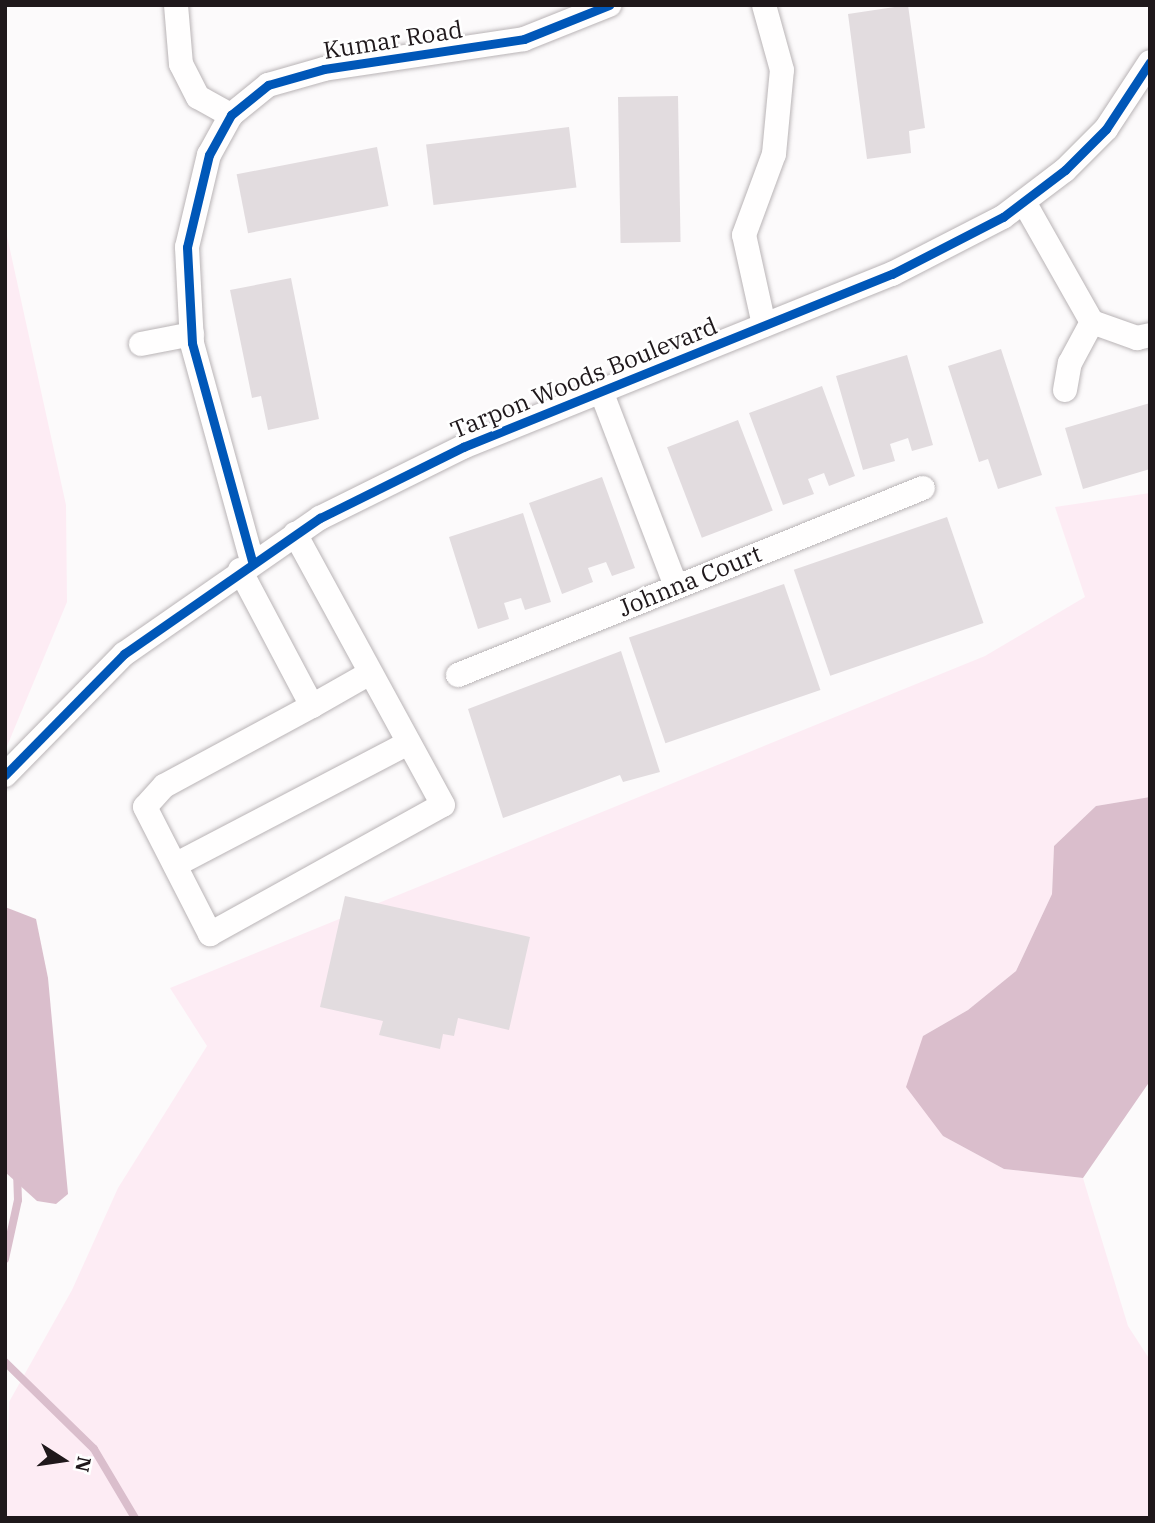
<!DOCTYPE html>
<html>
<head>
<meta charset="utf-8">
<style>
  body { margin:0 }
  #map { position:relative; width:1155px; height:1523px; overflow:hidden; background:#fcfafb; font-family:"IBM Plex Serif",serif }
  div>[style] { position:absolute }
  .green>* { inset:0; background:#fdecf4 }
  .water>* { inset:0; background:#dabecc }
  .stream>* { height:8px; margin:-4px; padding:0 4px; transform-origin:4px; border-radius:4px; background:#dabecc }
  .building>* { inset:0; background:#e2dcdf; transform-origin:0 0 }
  .roads { filter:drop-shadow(0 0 2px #b9b4b6) drop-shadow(0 0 2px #b9b4b6) }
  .minor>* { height:24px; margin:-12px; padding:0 12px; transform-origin:12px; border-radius:12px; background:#fffefe }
  .cycleway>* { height:9px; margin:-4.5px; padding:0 4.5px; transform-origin:4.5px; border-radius:4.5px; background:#0057b8 }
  span { translate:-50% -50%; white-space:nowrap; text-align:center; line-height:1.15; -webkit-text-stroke:5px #fff; paint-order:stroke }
  .street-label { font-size:24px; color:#1f181b }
  .frame { position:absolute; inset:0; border:7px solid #1f181b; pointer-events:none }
  .north { position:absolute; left:28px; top:1425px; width:70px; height:70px; -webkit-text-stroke:5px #fff; paint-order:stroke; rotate:102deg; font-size:19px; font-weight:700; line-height:28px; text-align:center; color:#1f181b }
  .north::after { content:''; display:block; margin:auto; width:24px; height:32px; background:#1f181b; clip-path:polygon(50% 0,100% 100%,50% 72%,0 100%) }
</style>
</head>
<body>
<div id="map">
  <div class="green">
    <i style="clip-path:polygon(5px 227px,66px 505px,67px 602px,5px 751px)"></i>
    <i style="clip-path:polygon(1150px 493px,1150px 797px,1096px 806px,1054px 846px,1052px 894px,1016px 971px,968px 1010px,923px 1036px,943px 1136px,1004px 1169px,1083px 1178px,1128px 1326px,1150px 1360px,1150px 1518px,5px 1518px,9px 1402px,72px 1290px,118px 1188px,207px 1046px,170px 988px,985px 656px,1085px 597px,1055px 507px)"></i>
  </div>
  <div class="water">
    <i style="clip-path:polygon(1150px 797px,1150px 1081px,1083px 1178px,1004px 1169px,943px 1136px,906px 1087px,923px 1036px,968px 1010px,1016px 971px,1052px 894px,1054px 846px,1096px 806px)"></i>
    <i style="clip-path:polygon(5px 907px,36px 919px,48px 978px,68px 1194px,56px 1204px,37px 1201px,5px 1172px)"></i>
  </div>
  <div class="stream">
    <i style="left:5px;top:1259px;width:60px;rotate:-77.6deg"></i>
    <i style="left:18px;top:1200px;width:24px;rotate:-92deg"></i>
    <i style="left:5px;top:1362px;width:124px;rotate:44.3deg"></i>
    <i style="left:94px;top:1449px;width:80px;rotate:59.3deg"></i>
  </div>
  <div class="building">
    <i style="clip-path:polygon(908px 5px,925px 128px,909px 131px,911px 153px,867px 159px,848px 14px)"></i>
    <i style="left:678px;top:96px;width:146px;height:60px;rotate:89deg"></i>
    <i style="left:569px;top:127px;width:61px;height:144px;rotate:83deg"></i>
    <i style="left:377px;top:147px;width:60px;height:143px;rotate:79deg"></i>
    <i style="clip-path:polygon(291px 278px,319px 419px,268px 430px,261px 396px,252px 398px,230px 290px)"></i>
    <i style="clip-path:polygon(1001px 349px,1042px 475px,998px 489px,988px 459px,979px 462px,948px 366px)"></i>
    <i style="clip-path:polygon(907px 355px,933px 445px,912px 451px,908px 438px,890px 444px,895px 461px,863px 470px,836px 376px)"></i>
    <i style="clip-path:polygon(822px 386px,855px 476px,829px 486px,824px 473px,808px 479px,814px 494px,783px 505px,749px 413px)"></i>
    <i style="clip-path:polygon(1150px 403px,1150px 469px,1083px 489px,1065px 428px)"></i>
    <i style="left:738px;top:420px;width:97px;height:76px;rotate:69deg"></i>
    <i style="clip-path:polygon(602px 477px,635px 568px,612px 576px,606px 562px,588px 568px,593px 582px,562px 594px,529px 503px)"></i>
    <i style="clip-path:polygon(523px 513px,551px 602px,525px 610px,521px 598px,504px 603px,509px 619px,478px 629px,449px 537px)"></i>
    <i style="left:947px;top:517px;width:112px;height:162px;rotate:71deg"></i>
    <i style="left:784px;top:584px;width:112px;height:164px;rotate:71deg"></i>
    <i style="clip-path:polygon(621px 651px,660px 772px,623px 782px,620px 775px,503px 818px,468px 709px)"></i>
    <i style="clip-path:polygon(345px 896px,530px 937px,509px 1030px,458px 1018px,454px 1036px,443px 1034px,440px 1049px,379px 1035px,383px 1021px,320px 1007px)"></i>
  </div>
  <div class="roads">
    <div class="minor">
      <i style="left:176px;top:5px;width:59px;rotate:85.2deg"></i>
      <i style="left:181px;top:64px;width:37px;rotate:63deg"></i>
      <i style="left:198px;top:97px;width:38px;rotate:29deg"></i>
      <i style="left:1024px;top:202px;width:138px;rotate:60.5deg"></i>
      <i style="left:1092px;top:322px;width:48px;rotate:19.6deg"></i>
      <i style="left:1137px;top:338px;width:13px;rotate:-13deg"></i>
      <i style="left:764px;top:325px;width:92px;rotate:-102.5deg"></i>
      <i style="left:744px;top:235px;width:86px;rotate:-69.7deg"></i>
      <i style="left:774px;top:154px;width:84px;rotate:-84.6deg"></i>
      <i style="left:782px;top:70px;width:67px;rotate:-105.5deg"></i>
      <i style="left:141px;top:344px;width:52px;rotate:-11.1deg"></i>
      <i style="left:1065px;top:390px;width:27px;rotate:-80deg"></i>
      <i style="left:1070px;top:363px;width:47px;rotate:-61.8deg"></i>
      <i style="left:601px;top:391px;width:209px;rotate:69deg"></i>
      <i style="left:252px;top:561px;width:226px;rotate:-105.4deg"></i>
      <i style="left:192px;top:343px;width:96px;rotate:-93deg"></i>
      <i style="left:187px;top:247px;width:95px;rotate:-76.6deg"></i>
      <i style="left:209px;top:155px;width:46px;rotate:-61.2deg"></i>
      <i style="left:231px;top:115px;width:48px;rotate:-39deg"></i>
      <i style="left:268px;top:85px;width:58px;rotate:-15.9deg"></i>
      <i style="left:324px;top:69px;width:202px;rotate:-8.5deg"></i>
      <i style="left:524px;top:39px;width:92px;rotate:-21.8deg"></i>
      <i style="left:240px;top:570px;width:154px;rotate:62.1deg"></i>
      <i style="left:312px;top:706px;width:168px;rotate:151.6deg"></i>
      <i style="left:164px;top:786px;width:28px;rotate:132deg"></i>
      <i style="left:145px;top:807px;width:143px;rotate:62.9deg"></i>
      <i style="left:210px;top:934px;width:266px;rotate:-29deg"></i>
      <i style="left:443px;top:805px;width:309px;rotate:-118.6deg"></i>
      <i style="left:458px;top:675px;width:501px;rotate:-21.91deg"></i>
      <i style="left:312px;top:706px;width:67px;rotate:-29.6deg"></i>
      <i style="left:5px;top:775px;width:170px;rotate:-45.5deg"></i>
      <i style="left:124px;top:654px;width:239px;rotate:-34.8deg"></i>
      <i style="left:320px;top:518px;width:160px;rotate:-26.4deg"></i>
      <i style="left:463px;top:447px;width:463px;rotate:-22deg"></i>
      <i style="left:892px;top:274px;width:125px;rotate:-27.2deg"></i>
      <i style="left:1003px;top:217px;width:78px;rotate:-37.2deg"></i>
      <i style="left:1065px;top:170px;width:58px;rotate:-45deg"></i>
      <i style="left:1106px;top:129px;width:80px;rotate:-56.7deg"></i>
      <i style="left:175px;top:865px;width:263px;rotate:-27.6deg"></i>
    </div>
  </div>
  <div class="cycleway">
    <i style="left:252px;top:561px;width:226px;rotate:-105.4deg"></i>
    <i style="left:192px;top:343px;width:96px;rotate:-93deg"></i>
    <i style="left:187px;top:247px;width:95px;rotate:-76.6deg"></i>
    <i style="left:209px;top:155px;width:46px;rotate:-61.2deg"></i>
    <i style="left:231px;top:115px;width:48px;rotate:-39deg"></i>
    <i style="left:268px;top:85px;width:58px;rotate:-15.9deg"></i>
    <i style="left:324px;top:69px;width:202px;rotate:-8.5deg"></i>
    <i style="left:524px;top:39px;width:92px;rotate:-21.8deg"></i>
    <i style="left:5px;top:775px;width:170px;rotate:-45.5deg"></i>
    <i style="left:124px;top:654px;width:239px;rotate:-34.8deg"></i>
    <i style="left:320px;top:518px;width:160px;rotate:-26.4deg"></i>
    <i style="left:463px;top:447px;width:463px;rotate:-22deg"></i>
    <i style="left:892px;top:274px;width:125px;rotate:-27.2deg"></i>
    <i style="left:1003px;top:217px;width:78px;rotate:-37.2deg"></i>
    <i style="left:1065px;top:170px;width:58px;rotate:-45deg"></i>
    <i style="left:1106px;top:129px;width:80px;rotate:-56.7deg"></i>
  </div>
  <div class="street-label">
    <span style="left:393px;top:40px;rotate:-9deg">Kumar Road</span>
    <span style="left:584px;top:378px;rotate:-22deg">Tarpon Woods Boulevard</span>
    <span style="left:690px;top:581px;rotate:-22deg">Johnna Court</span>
  </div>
  <div class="frame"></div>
  <div class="north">N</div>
</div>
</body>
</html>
